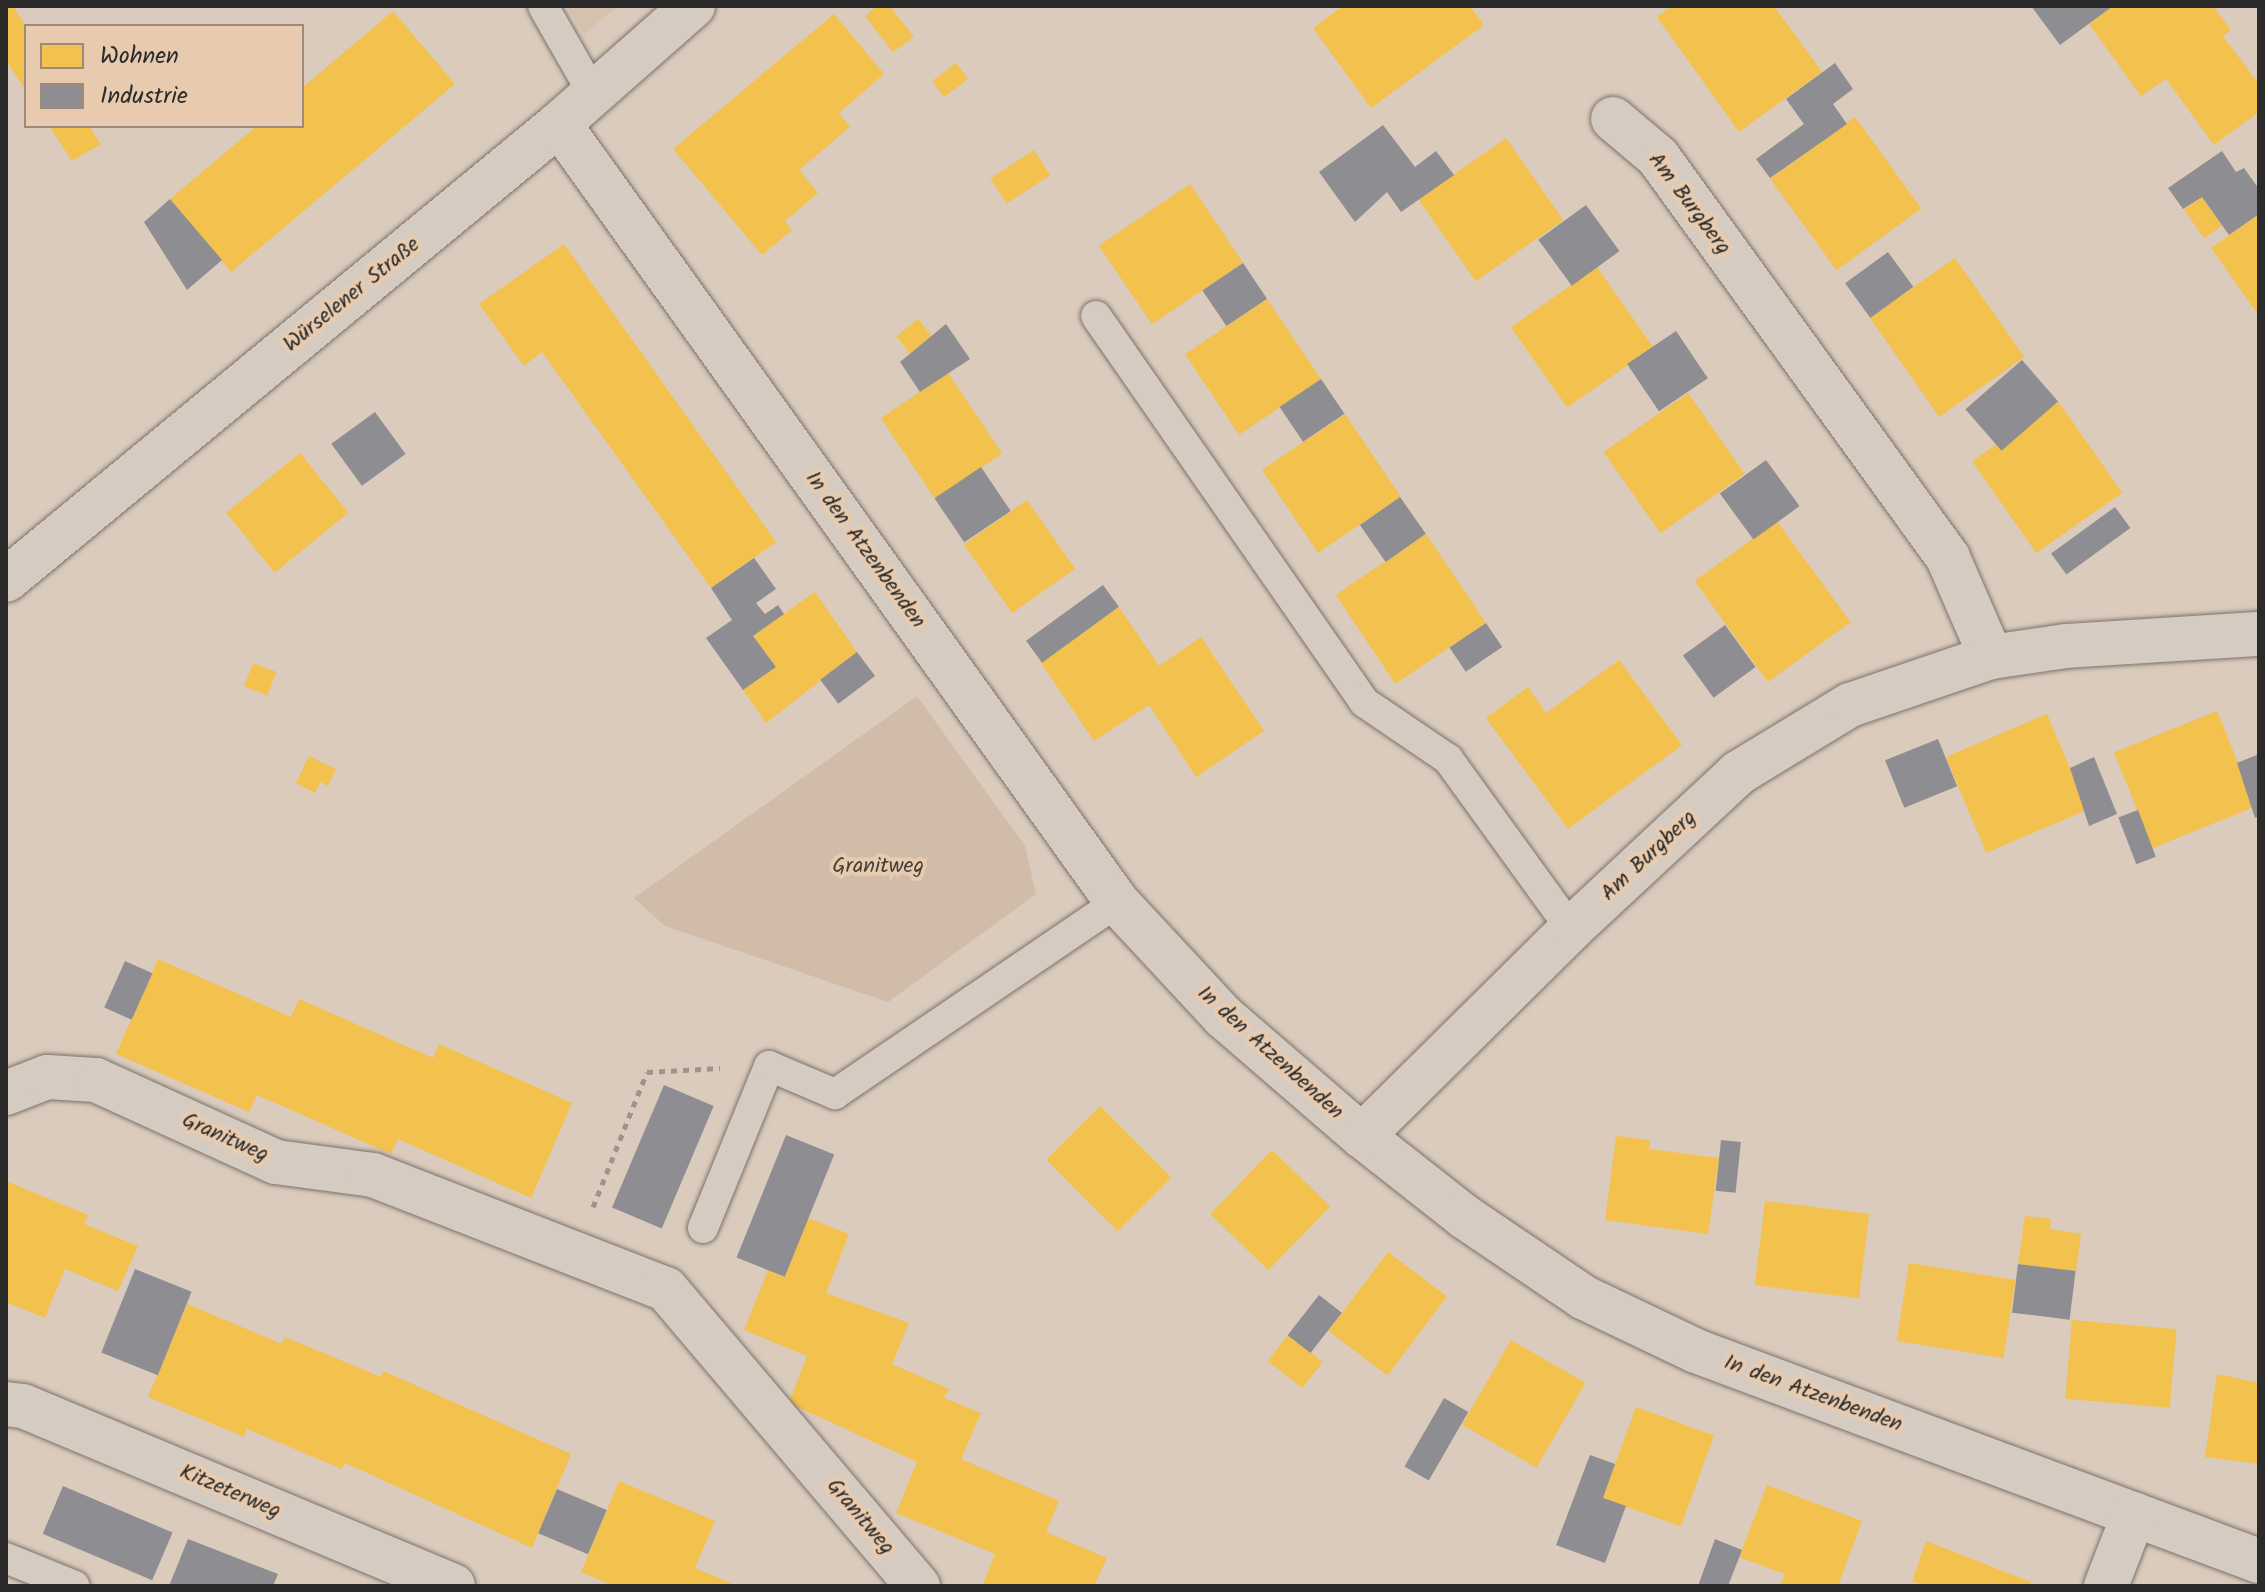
<!DOCTYPE html>
<html>
<head>
<meta charset="utf-8">
<style>
  body { margin:0 }
  #map { position:relative; width:2265px; height:1592px; overflow:hidden; background:#dbcbbc; font-family:Kalam,sans-serif }
  div>[style] { position:absolute }
  .built>* { inset:0; background:#d6c1ac }
  .green>* { inset:0; background:#d1bca9 }
  .homes>* { inset:0; background:#f2c14e; transform-origin:0 0 }
  .industry>* { inset:0; background:#8d8d92; transform-origin:0 0 }
  .path>* { height:5px; margin-top:-2.5px; transform-origin:0; background:repeating-linear-gradient(90deg,#9c958d 0 6px,transparent 0 12px) }
  .roads { filter:drop-shadow(0 0 2px #7a736c) drop-shadow(0 0 2px #7a736c) }
  .lane>* { height:30px; margin:-15px; padding:0 15px; transform-origin:15px; border-radius:15px; background:#d6cbc1 }
  .street>* { height:44px; margin:-22px; padding:0 22px; transform-origin:22px; border-radius:22px; background:#d6cbc1 }
  span { translate:-50% -50%; white-space:nowrap; text-align:center; line-height:1.15; -webkit-text-stroke:8px #e8cbaf; paint-order:stroke }
  .street-label { font-size:22px; color:#2b2b2b }
  .park-label { font-size:22px; color:#433f3c }
  .frame { position:absolute; inset:0; border:8px solid #2b2b2b; pointer-events:none }
  .legend { position:absolute; left:24px; top:24px; width:280px; height:104px; box-sizing:border-box; background:#e8cbaf; border:2px solid #9c8b7a; margin:0; padding:10px 14px; list-style:none; font-size:24px; color:#2b2b2b }
  .legend li { display:flex; align-items:center; gap:16px; height:40px }
  .legend b { width:40px; border:2px solid #9c8b7a }
</style>
</head>
<body>
<div id="map">
  <div class="built">
    <i style="clip-path:polygon(567px 6px,618px 6px,584px 34px)"></i>
  </div>
  <div class="green">
    <i style="clip-path:polygon(917px 696px,1025px 846px,1036px 894px,888px 1002px,665px 926px,634px 898px)"></i>
  </div>
  <div class="homes">
    <i style="clip-path:polygon(6px 6px,13px 6px,26px 27px,26px 91px,6px 60px)"></i>
    <i style="clip-path:polygon(877px 6px,890px 6px,914px 37px,893px 52px,865px 16px)"></i>
    <i style="clip-path:polygon(1343px 6px,1470px 6px,1484px 25px,1371px 108px,1313px 28px)"></i>
    <i style="clip-path:polygon(1672px 6px,1774px 6px,1822px 72px,1739px 132px,1657px 17px)"></i>
    <i style="clip-path:polygon(2113px 6px,2213px 6px,2231px 30px,2223px 36px,2259px 84px,2259px 112px,2214px 145px,2166px 79px,2141px 96px,2089px 24px)"></i>
    <i style="clip-path:polygon(393px 11px,455px 84px,231px 272px,170px 199px,257px 126px,302px 126px,302px 88px)"></i>
    <i style="clip-path:polygon(834px 14px,884px 74px,839px 113px,850px 127px,799px 170px,818px 193px,785px 221px,792px 230px,762px 255px,673px 149px)"></i>
    <i style="left:956px;top:63px;width:20px;height:30px;rotate:53deg"></i>
    <i style="left:1855px;top:117px;width:113px;height:105px;rotate:54deg"></i>
    <i style="clip-path:polygon(49px 126px,89px 126px,101px 144px,72px 161px)"></i>
    <i style="left:1506px;top:138px;width:100px;height:107px;rotate:55deg"></i>
    <i style="left:1034px;top:150px;width:30px;height:52px;rotate:57deg"></i>
    <i style="left:1190px;top:184px;width:95px;height:110px;rotate:56deg"></i>
    <i style="left:2202px;top:197px;width:35px;height:22px;rotate:55deg"></i>
    <i style="clip-path:polygon(2259px 214px,2259px 316px,2211px 248px)"></i>
    <i style="clip-path:polygon(564px 244px,776px 542px,711px 588px,542px 352px,524px 366px,479px 304px)"></i>
    <i style="left:1955px;top:258px;width:121px;height:104px;rotate:55deg"></i>
    <i style="left:1597px;top:267px;width:98px;height:105px;rotate:55deg"></i>
    <i style="left:1267px;top:299px;width:97px;height:99px;rotate:56deg"></i>
    <i style="left:918px;top:319px;width:22px;height:28px;rotate:51deg"></i>
    <i style="left:948px;top:373px;width:97px;height:81px;rotate:56deg"></i>
    <i style="left:1688px;top:393px;width:99px;height:103px;rotate:55deg"></i>
    <i style="left:2058px;top:401px;width:112px;height:105px;rotate:55deg"></i>
    <i style="left:1345px;top:414px;width:100px;height:100px;rotate:56deg"></i>
    <i style="left:300px;top:453px;width:77px;height:95px;rotate:51deg"></i>
    <i style="left:1027px;top:500px;width:84px;height:77px;rotate:55deg"></i>
    <i style="left:1777px;top:521px;width:125px;height:102px;rotate:54deg"></i>
    <i style="left:1426px;top:534px;width:107px;height:109px;rotate:56deg"></i>
    <i style="clip-path:polygon(815px 592px,857px 652px,766px 723px,743px 690px,776px 667px,753px 636px)"></i>
    <i style="clip-path:polygon(1119px 607px,1159px 666px,1201px 637px,1264px 731px,1196px 777px,1149px 705px,1094px 741px,1039px 660px)"></i>
    <i style="clip-path:polygon(1619px 660px,1682px 745px,1568px 829px,1486px 718px,1528px 687px,1546px 713px)"></i>
    <i style="left:253px;top:663px;width:25px;height:25px;rotate:21deg"></i>
    <i style="left:2217px;top:711px;width:103px;height:111px;rotate:68deg"></i>
    <i style="left:2047px;top:714px;width:104px;height:110px;rotate:67deg"></i>
    <i style="clip-path:polygon(309px 756px,336px 769px,328px 786px,320px 782px,315px 793px,296px 783px)"></i>
    <i style="clip-path:polygon(158px 959px,291px 1017px,299px 999px,433px 1058px,439px 1044px,572px 1103px,531px 1198px,398px 1139px,391px 1154px,257px 1095px,249px 1112px,116px 1054px)"></i>
    <i style="left:1100px;top:1106px;width:101px;height:76px;rotate:45deg"></i>
    <i style="clip-path:polygon(1616px 1136px,1650px 1140px,1649px 1149px,1719px 1158px,1708px 1234px,1605px 1220px)"></i>
    <i style="left:1272px;top:1150px;width:81px;height:89px;rotate:44deg"></i>
    <i style="clip-path:polygon(6px 1181px,88px 1215px,84px 1224px,138px 1246px,118px 1291px,65px 1269px,45px 1318px,6px 1302px)"></i>
    <i style="left:1765px;top:1201px;width:105px;height:85px;rotate:7deg"></i>
    <i style="clip-path:polygon(2025px 1216px,2051px 1219px,2050px 1229px,2081px 1234px,2076px 1271px,2018px 1264px)"></i>
    <i style="clip-path:polygon(808px 1218px,849px 1234px,826px 1293px,909px 1323px,892px 1364px,949px 1389px,944px 1398px,981px 1413px,961px 1459px,1059px 1501px,1046px 1532px,1107px 1558px,1094px 1586px,982px 1586px,995px 1554px,896px 1513px,917px 1462px,789px 1403px,807px 1356px,744px 1330px,768px 1270px,784px 1277px)"></i>
    <i style="left:1388px;top:1252px;width:74px;height:99px;rotate:37deg"></i>
    <i style="left:1909px;top:1263px;width:108px;height:79px;rotate:9deg"></i>
    <i style="clip-path:polygon(187px 1304px,282px 1344px,285px 1337px,381px 1377px,383px 1371px,571px 1454px,532px 1548px,345px 1463px,342px 1469px,247px 1429px,244px 1437px,148px 1397px)"></i>
    <i style="left:2072px;top:1320px;width:105px;height:79px;rotate:5deg"></i>
    <i style="left:1288px;top:1335px;width:44px;height:33px;rotate:38deg"></i>
    <i style="left:1511px;top:1340px;width:86px;height:98px;rotate:30deg"></i>
    <i style="clip-path:polygon(2217px 1374px,2259px 1383px,2259px 1464px,2205px 1457px)"></i>
    <i style="left:1636px;top:1407px;width:83px;height:97px;rotate:20deg"></i>
    <i style="clip-path:polygon(619px 1481px,715px 1521px,695px 1568px,737px 1586px,614px 1586px,581px 1572px)"></i>
    <i style="clip-path:polygon(1767px 1485px,1862px 1521px,1838px 1586px,1780px 1586px,1785px 1574px,1739px 1557px)"></i>
    <i style="clip-path:polygon(1926px 1541px,2031px 1582px,2029px 1586px,1926px 1586px,1912px 1581px)"></i>
  </div>
  <div class="industry">
    <i style="clip-path:polygon(2031px 6px,2113px 6px,2060px 45px)"></i>
    <i style="clip-path:polygon(1835px 63px,1853px 89px,1833px 104px,1847px 124px,1770px 178px,1756px 159px,1804px 124px,1786px 99px)"></i>
    <i style="clip-path:polygon(1383px 125px,1415px 167px,1436px 151px,1454px 175px,1401px 212px,1387px 192px,1355px 222px,1319px 172px)"></i>
    <i style="clip-path:polygon(2222px 151px,2236px 172px,2244px 168px,2259px 189px,2259px 214px,2229px 235px,2202px 197px,2183px 209px,2168px 188px)"></i>
    <i style="clip-path:polygon(170px 199px,222px 260px,187px 290px,144px 222px)"></i>
    <i style="left:1586px;top:205px;width:57px;height:59px;rotate:54deg"></i>
    <i style="left:1888px;top:252px;width:43px;height:53px;rotate:54deg"></i>
    <i style="left:1243px;top:263px;width:43px;height:49px;rotate:56deg"></i>
    <i style="clip-path:polygon(946px 324px,970px 359px,920px 392px,900px 362px)"></i>
    <i style="left:1676px;top:331px;width:57px;height:59px;rotate:56deg"></i>
    <i style="left:2022px;top:360px;width:55px;height:75px;rotate:49deg"></i>
    <i style="left:1321px;top:379px;width:42px;height:50px;rotate:56deg"></i>
    <i style="left:375px;top:412px;width:52px;height:54px;rotate:54deg"></i>
    <i style="left:1766px;top:460px;width:57px;height:57px;rotate:54deg"></i>
    <i style="left:981px;top:467px;width:53px;height:56px;rotate:56deg"></i>
    <i style="left:1400px;top:497px;width:45px;height:49px;rotate:55deg"></i>
    <i style="left:2115px;top:507px;width:26px;height:79px;rotate:54deg"></i>
    <i style="clip-path:polygon(754px 558px,776px 589px,756px 603px,765px 614px,778px 605px,784px 614px,753px 636px,776px 667px,743px 690px,706px 638px,732px 620px,711px 588px)"></i>
    <i style="left:1103px;top:585px;width:27px;height:95px;rotate:54deg"></i>
    <i style="left:1486px;top:623px;width:29px;height:44px;rotate:56deg"></i>
    <i style="left:1725px;top:625px;width:52px;height:52px;rotate:54deg"></i>
    <i style="left:857px;top:652px;width:30px;height:46px;rotate:53deg"></i>
    <i style="left:1938px;top:739px;width:51px;height:57px;rotate:68deg"></i>
    <i style="clip-path:polygon(2259px 754px,2259px 816px,2255px 818px,2237px 763px)"></i>
    <i style="clip-path:polygon(2094px 757px,2117px 814px,2089px 826px,2070px 768px)"></i>
    <i style="left:2138px;top:810px;width:50px;height:21px;rotate:69deg"></i>
    <i style="left:125px;top:961px;width:30px;height:51px;rotate:24deg"></i>
    <i style="left:664px;top:1085px;width:54px;height:133px;rotate:23deg"></i>
    <i style="left:786px;top:1135px;width:52px;height:132px;rotate:22deg"></i>
    <i style="left:1721px;top:1140px;width:20px;height:51px;rotate:6deg"></i>
    <i style="left:2018px;top:1264px;width:58px;height:49px;rotate:7deg"></i>
    <i style="left:135px;top:1269px;width:61px;height:90px;rotate:22deg"></i>
    <i style="left:1319px;top:1295px;width:29px;height:51px;rotate:38deg"></i>
    <i style="left:1444px;top:1398px;width:28px;height:79px;rotate:30deg"></i>
    <i style="clip-path:polygon(1590px 1455px,1615px 1464px,1603px 1498px,1626px 1506px,1605px 1563px,1556px 1545px)"></i>
    <i style="left:63px;top:1486px;width:119px;height:52px;rotate:23deg"></i>
    <i style="left:557px;top:1489px;width:54px;height:48px;rotate:23deg"></i>
    <i style="clip-path:polygon(188px 1539px,278px 1574px,273px 1586px,169px 1586px)"></i>
    <i style="clip-path:polygon(1715px 1539px,1742px 1550px,1728px 1586px,1698px 1586px)"></i>
  </div>
  <div class="path">
    <i style="left:593px;top:1207px;width:145px;rotate:-68.2deg"></i>
    <i style="left:647px;top:1072px;width:73px;rotate:-3.1deg"></i>
  </div>
  <div class="roads">
    <div class="lane">
      <i style="left:543px;top:6px;width:99px;rotate:60.3deg"></i>
      <i style="left:1096px;top:316px;width:470px;rotate:55.2deg"></i>
      <i style="left:1364px;top:702px;width:102px;rotate:34.2deg"></i>
      <i style="left:1448px;top:759px;width:210px;rotate:54.1deg"></i>
      <i style="left:703px;top:1228px;width:175px;rotate:-67.8deg"></i>
      <i style="left:769px;top:1066px;width:72px;rotate:23deg"></i>
      <i style="left:835px;top:1094px;width:341px;rotate:-34.2deg"></i>
      <i style="left:6px;top:1558px;width:74px;rotate:22.1deg"></i>
    </div>
    <div class="street">
      <i style="left:1613px;top:119px;width:59px;rotate:40.2deg"></i>
      <i style="left:1658px;top:157px;width:495px;rotate:54.1deg"></i>
      <i style="left:1948px;top:558px;width:108px;rotate:66.5deg"></i>
      <i style="left:559px;top:124px;width:957px;rotate:54.35deg"></i>
      <i style="left:1117px;top:902px;width:157px;rotate:47.1deg"></i>
      <i style="left:1224px;top:1017px;width:182px;rotate:40.8deg"></i>
      <i style="left:1362px;top:1136px;width:131px;rotate:38.2deg"></i>
      <i style="left:1465px;top:1217px;width:143px;rotate:34.1deg"></i>
      <i style="left:1583px;top:1297px;width:125px;rotate:25.5deg"></i>
      <i style="left:1696px;top:1351px;width:601px;rotate:20.46deg"></i>
      <i style="left:6px;top:580px;width:717px;rotate:-39.51deg"></i>
      <i style="left:559px;top:124px;width:179px;rotate:-41.4deg"></i>
      <i style="left:6px;top:1093px;width:44px;rotate:-21.3deg"></i>
      <i style="left:47px;top:1077px;width:49px;rotate:3.5deg"></i>
      <i style="left:96px;top:1080px;width:198px;rotate:24.5deg"></i>
      <i style="left:276px;top:1162px;width:98px;rotate:7.6deg"></i>
      <i style="left:373px;top:1175px;width:314px;rotate:21.3deg"></i>
      <i style="left:666px;top:1289px;width:390px;rotate:49.7deg"></i>
      <i style="left:1362px;top:1136px;width:294px;rotate:-44.7deg"></i>
      <i style="left:1571px;top:929px;width:229px;rotate:-43deg"></i>
      <i style="left:1738px;top:773px;width:131px;rotate:-31.3deg"></i>
      <i style="left:1850px;top:705px;width:149px;rotate:-18.8deg"></i>
      <i style="left:1991px;top:657px;width:76px;rotate:-8.3deg"></i>
      <i style="left:2066px;top:646px;width:193px;rotate:-3.6deg"></i>
      <i style="left:6px;top:1404px;width:17px;rotate:7deg"></i>
      <i style="left:23px;top:1406px;width:466px;rotate:22.7deg"></i>
      <i style="left:2106px;top:1586px;width:77px;rotate:-68.7deg"></i>
    </div>
  </div>
  <div class="street-label">
    <span style="left:1689px;top:204px;rotate:53deg">Am Burgberg</span>
    <span style="left:352px;top:295px;rotate:-39deg">Würselener Straße</span>
    <span style="left:865px;top:550px;rotate:54deg">In den Atzenbenden</span>
    <span style="left:1649px;top:856px;rotate:-43deg">Am Burgberg</span>
    <span style="left:1270px;top:1053px;rotate:42deg">In den Atzenbenden</span>
    <span style="left:225px;top:1138px;rotate:24deg">Granitweg</span>
    <span style="left:1813px;top:1394px;rotate:20deg">In den Atzenbenden</span>
    <span style="left:230px;top:1492px;rotate:23deg">Kitzeterweg</span>
    <span style="left:860px;top:1517px;rotate:50deg">Granitweg</span>
  </div>
  <div class="park-label">
    <span style="left:878px;top:867px">Granitweg</span>
  </div>
  <div class="frame"></div>
  <ul class="legend">
  <li><b style="height:22px;background:#f2c14e"></b>Wohnen</li>
  <li><b style="height:22px;background:#8d8d92"></b>Industrie</li>
  </ul>
</div>
</body>
</html>
